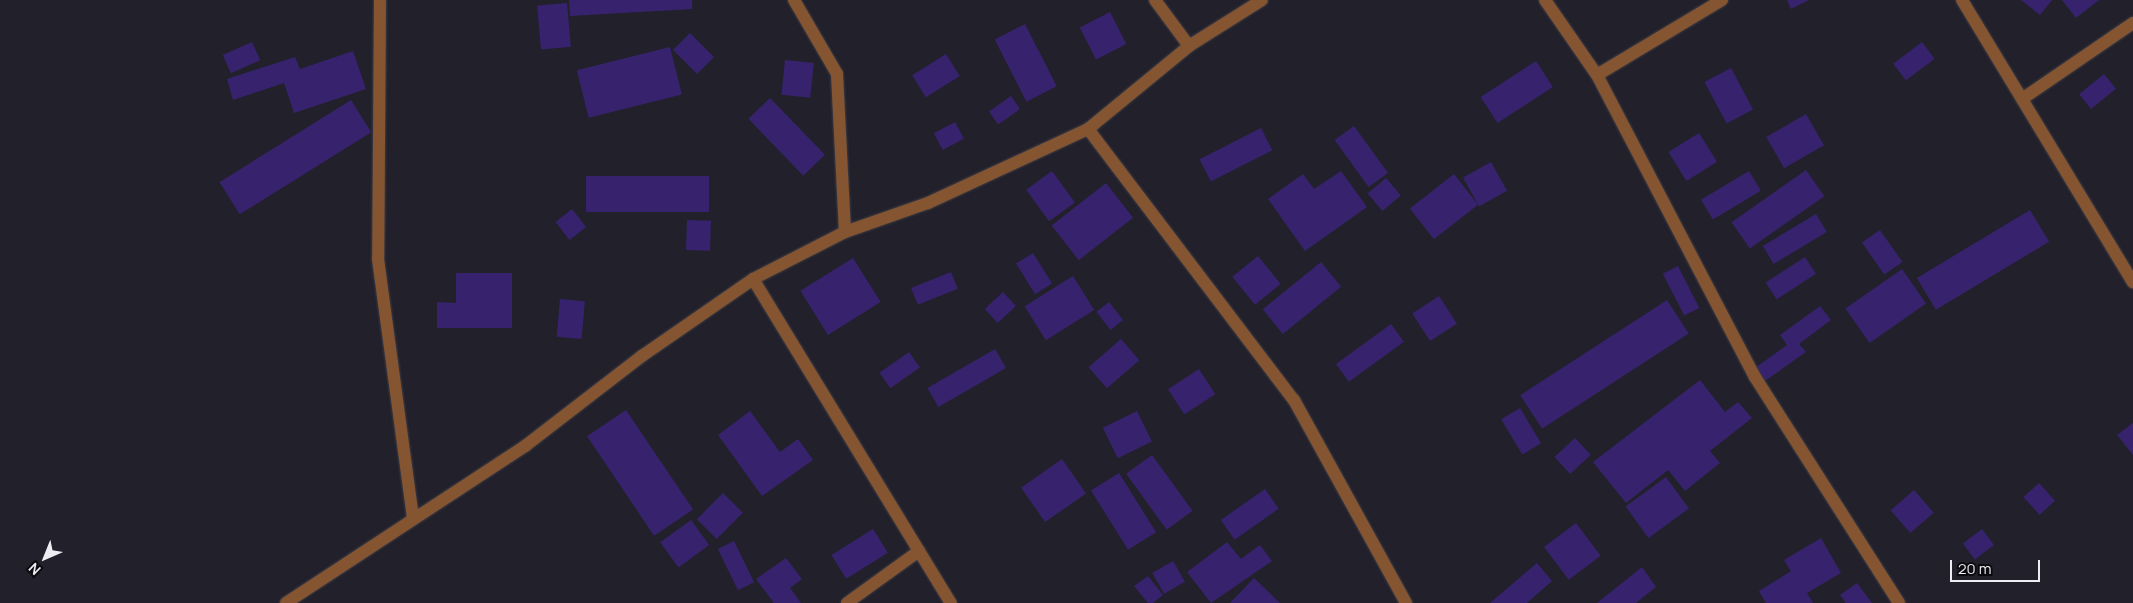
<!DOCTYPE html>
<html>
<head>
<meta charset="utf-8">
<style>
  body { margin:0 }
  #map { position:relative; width:2133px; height:603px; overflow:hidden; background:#22202a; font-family:Manrope,sans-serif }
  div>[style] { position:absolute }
  .building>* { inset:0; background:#37236d; transform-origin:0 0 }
  .roads { filter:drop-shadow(0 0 1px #3e3d46) drop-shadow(0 0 1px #3e3d46) }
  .street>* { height:12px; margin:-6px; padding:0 6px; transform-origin:6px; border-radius:6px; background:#845530 }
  span { translate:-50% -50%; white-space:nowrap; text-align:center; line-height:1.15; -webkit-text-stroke:4px #0b0b0f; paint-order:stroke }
  .north { position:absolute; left:20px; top:533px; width:50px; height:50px; -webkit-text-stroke:4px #0b0b0f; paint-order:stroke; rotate:224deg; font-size:14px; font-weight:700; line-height:20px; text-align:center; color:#ececf3 }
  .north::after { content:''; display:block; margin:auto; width:18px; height:22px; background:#ececf3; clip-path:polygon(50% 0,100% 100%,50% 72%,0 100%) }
  .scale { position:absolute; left:1950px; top:560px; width:90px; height:22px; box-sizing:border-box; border:2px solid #ececf3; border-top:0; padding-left:6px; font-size:15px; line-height:18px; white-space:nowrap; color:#ececf3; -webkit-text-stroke:4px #0b0b0f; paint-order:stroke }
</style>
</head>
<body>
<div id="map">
  <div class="building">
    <i style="clip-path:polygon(569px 0,692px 0,692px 9px,570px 16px)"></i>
    <i style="clip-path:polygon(1787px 0,1809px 0,1791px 9px)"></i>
    <i style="clip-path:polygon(2021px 0,2052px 0,2040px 15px)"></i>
    <i style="clip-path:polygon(2062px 0,2099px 0,2076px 18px)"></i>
    <i style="left:567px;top:3px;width:44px;height:30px;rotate:85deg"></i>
    <i style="left:1110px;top:12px;width:36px;height:34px;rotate:63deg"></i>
    <i style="left:1025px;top:24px;width:70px;height:34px;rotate:63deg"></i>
    <i style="left:690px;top:33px;width:34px;height:24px;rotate:45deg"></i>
    <i style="left:252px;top:42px;width:20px;height:32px;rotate:66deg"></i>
    <i style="left:1922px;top:42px;width:21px;height:36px;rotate:53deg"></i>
    <i style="left:670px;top:47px;width:49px;height:96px;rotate:76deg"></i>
    <i style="clip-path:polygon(353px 51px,366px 89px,294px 113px,284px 83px,233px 100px,227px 79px,295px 57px,300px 69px)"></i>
    <i style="left:946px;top:54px;width:26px;height:40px;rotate:58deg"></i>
    <i style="left:785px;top:60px;width:29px;height:35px;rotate:6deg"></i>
    <i style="left:1536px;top:61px;width:31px;height:66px;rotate:57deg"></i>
    <i style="left:1731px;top:68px;width:47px;height:30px;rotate:62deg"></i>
    <i style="left:2104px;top:74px;width:19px;height:32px;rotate:51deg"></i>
    <i style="left:1011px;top:96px;width:16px;height:27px;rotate:55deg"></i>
    <i style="left:770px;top:98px;width:79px;height:30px;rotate:46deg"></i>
    <i style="left:351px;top:100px;width:38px;height:155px;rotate:58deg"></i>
    <i style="left:1806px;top:114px;width:36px;height:46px;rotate:60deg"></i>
    <i style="left:955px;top:122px;width:19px;height:24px;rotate:62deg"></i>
    <i style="left:1354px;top:126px;width:58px;height:24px;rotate:54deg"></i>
    <i style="left:1261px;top:128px;width:25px;height:69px;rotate:63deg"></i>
    <i style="left:1699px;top:133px;width:34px;height:36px;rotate:58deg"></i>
    <i style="left:1491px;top:162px;width:33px;height:32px;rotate:61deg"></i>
    <i style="left:1806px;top:170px;width:32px;height:91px;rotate:55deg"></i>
    <i style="left:1052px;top:171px;width:39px;height:32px;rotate:54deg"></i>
    <i style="clip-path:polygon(1341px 171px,1367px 207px,1305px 251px,1268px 199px,1303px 174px,1314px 189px)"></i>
    <i style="left:1749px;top:171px;width:23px;height:56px;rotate:59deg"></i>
    <i style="left:1454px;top:174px;width:39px;height:56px;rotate:52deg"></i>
    <i style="left:586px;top:176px;width:123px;height:36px"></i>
    <i style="left:1386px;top:178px;width:23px;height:24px;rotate:50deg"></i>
    <i style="left:1106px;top:183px;width:44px;height:69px;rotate:52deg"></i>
    <i style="left:572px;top:209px;width:23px;height:21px;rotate:52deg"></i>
    <i style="left:2030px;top:210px;width:37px;height:132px;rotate:59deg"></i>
    <i style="left:1816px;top:214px;width:21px;height:62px;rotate:59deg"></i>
    <i style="left:687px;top:220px;width:24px;height:30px;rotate:2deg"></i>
    <i style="left:1880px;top:230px;width:39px;height:22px;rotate:55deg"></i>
    <i style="left:1033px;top:253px;width:36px;height:20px;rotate:58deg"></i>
    <i style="left:1258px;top:256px;width:36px;height:33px;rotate:51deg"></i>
    <i style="left:1805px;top:257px;width:20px;height:47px;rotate:57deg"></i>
    <i style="left:853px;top:258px;width:52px;height:62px;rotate:58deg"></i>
    <i style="left:1321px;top:262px;width:32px;height:75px;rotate:51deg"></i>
    <i style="left:1678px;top:266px;width:47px;height:17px;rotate:63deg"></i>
    <i style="left:1902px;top:269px;width:42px;height:69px;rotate:55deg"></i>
    <i style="left:951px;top:272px;width:18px;height:43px;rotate:68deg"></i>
    <i style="clip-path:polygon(456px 273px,512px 273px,512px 328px,437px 328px,437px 302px,456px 303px)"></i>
    <i style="left:1073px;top:276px;width:40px;height:57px;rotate:58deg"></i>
    <i style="left:1003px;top:292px;width:19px;height:25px;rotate:47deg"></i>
    <i style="left:1439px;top:296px;width:33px;height:32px;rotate:57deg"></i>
    <i style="left:560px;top:299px;width:25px;height:38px;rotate:5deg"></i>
    <i style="left:1667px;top:300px;width:40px;height:175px;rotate:57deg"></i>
    <i style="left:1109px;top:302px;width:23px;height:16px;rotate:52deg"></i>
    <i style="clip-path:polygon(1820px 306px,1831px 320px,1799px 344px,1806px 352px,1765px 381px,1755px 368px,1787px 345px,1780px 335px)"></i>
    <i style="left:1391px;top:324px;width:22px;height:68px;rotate:54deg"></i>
    <i style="left:1121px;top:339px;width:28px;height:43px;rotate:49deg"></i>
    <i style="left:995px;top:349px;width:22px;height:78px;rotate:60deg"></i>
    <i style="left:909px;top:352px;width:19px;height:36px;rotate:55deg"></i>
    <i style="left:1199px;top:369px;width:30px;height:37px;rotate:57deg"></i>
    <i style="clip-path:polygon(1700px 380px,1725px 412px,1738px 402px,1752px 418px,1710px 451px,1720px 463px,1685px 491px,1668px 470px,1626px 503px,1593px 462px)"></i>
    <i style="left:1520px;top:408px;width:41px;height:22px;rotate:59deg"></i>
    <i style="left:626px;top:410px;width:120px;height:47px;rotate:56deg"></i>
    <i style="clip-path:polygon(750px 411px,780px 452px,798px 439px,813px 460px,762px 496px,718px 435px)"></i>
    <i style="left:1137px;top:411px;width:34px;height:38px;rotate:64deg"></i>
    <i style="clip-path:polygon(2133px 423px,2133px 455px,2117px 435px)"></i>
    <i style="left:1575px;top:438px;width:23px;height:28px;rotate:47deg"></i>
    <i style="left:1152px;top:455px;width:69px;height:32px;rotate:54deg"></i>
    <i style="left:1062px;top:459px;width:42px;height:50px;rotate:55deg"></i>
    <i style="left:1119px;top:473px;width:70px;height:33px;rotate:58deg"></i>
    <i style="left:1666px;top:477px;width:39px;height:50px;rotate:54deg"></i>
    <i style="left:2039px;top:483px;width:24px;height:21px;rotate:48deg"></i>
    <i style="left:1265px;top:489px;width:24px;height:54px;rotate:55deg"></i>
    <i style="left:1914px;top:490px;width:30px;height:31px;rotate:49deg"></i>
    <i style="left:723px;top:493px;width:28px;height:37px;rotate:45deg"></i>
    <i style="left:691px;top:520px;width:31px;height:38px;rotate:54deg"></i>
    <i style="left:1576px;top:523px;width:41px;height:40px;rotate:53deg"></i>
    <i style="left:873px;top:529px;width:28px;height:49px;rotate:58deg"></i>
    <i style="left:1982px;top:529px;width:20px;height:24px;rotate:53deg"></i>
    <i style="clip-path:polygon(1821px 538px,1841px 573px,1807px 593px,1813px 603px,1766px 603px,1759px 591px,1791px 571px,1784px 560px)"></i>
    <i style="left:734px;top:541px;width:46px;height:18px;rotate:64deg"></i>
    <i style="clip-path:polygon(1227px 542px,1241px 559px,1260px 545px,1272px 561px,1211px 603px,1187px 572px)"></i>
    <i style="clip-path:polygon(786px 558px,802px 579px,790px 588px,801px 603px,774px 603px,756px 579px)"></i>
    <i style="left:1173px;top:561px;width:24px;height:24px;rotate:60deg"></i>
    <i style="clip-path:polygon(1537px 563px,1552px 581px,1527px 603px,1490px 603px)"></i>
    <i style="clip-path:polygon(1642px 567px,1656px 587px,1636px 603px,1597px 603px)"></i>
    <i style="clip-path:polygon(1148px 576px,1163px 595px,1153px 603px,1148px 603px,1134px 586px)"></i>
    <i style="clip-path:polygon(1254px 578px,1280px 603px,1230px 603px)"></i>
    <i style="clip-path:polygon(1857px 583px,1872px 603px,1846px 603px,1840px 595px)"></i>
  </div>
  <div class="roads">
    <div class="street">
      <i style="left:380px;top:0;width:259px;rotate:90.4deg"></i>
      <i style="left:378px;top:259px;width:260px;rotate:82.3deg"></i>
      <i style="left:794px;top:0;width:86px;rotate:59.8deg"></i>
      <i style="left:837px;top:74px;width:158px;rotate:87.1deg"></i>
      <i style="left:1155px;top:0;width:57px;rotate:53.5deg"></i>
      <i style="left:1545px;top:0;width:91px;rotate:55.3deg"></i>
      <i style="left:1597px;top:75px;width:341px;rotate:62.4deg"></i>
      <i style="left:1755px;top:377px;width:268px;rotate:57.5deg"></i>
      <i style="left:1962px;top:0;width:330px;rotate:58.8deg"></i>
      <i style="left:1597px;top:75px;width:146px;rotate:-31deg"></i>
      <i style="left:2022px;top:99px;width:135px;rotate:-34.4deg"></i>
      <i style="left:1088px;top:129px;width:340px;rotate:52.8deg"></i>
      <i style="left:1294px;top:400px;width:232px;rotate:61.1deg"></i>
      <i style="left:753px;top:279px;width:380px;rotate:58.6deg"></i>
      <i style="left:286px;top:603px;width:286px;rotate:-33.3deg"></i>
      <i style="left:525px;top:446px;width:148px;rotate:-37.6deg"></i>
      <i style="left:642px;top:356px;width:135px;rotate:-34.7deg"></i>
      <i style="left:753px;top:279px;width:103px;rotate:-27.1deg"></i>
      <i style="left:845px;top:232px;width:88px;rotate:-19.3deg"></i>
      <i style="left:928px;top:203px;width:176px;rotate:-24.8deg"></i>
      <i style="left:1088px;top:129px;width:131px;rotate:-39.4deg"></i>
      <i style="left:1189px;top:46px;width:86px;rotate:-32.2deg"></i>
      <i style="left:847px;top:603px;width:89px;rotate:-35.8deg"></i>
    </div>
  </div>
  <div class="north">N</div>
  <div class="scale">20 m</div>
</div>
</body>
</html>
